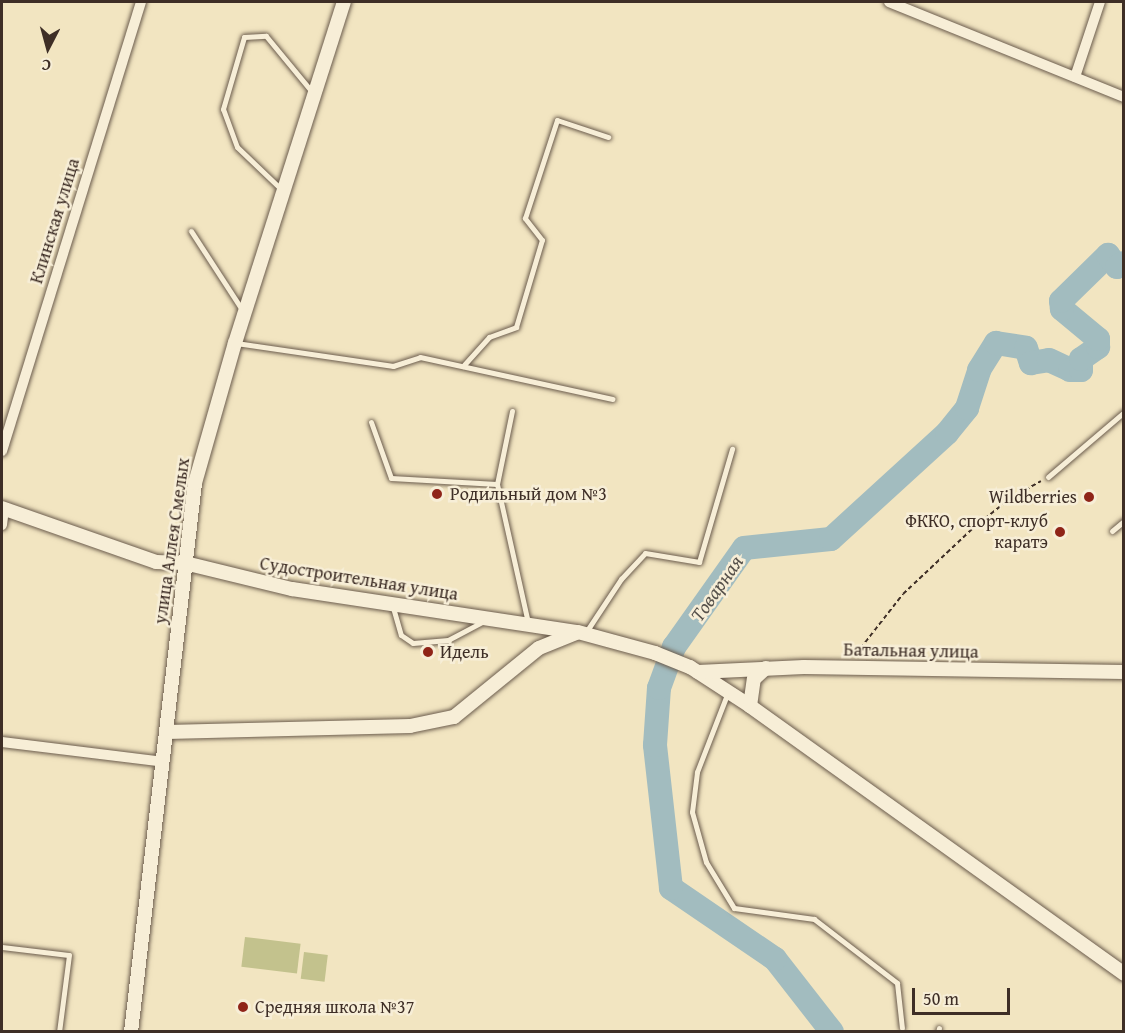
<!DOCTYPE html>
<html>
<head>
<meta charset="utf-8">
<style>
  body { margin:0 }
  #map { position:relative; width:1125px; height:1033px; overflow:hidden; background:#f2e5c1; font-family:"Gentium Book Plus",serif }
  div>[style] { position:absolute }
  .green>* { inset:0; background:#c3c28d; transform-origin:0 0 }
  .river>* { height:24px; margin:-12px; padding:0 12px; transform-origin:12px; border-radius:12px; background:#a2bcbf }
  .path>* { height:2px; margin-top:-1px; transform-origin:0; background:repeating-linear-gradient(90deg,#3e2e26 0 4.5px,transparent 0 7.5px) }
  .roads { filter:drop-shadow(0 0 2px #6b5c4d) drop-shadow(0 0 2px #6b5c4d) }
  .lane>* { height:5px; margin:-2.5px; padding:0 2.5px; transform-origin:2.5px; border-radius:2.5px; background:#f7eed7 }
  .street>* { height:10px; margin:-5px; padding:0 5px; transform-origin:5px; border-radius:5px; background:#f7eed7 }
  .secondary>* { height:14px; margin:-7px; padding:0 7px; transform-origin:7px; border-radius:7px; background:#f7eed7 }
  .dots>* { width:16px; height:16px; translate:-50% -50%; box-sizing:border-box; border:3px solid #f7eed7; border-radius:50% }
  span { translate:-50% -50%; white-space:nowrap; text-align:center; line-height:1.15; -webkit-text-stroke:5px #f7eed7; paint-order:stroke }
  .street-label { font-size:18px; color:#3e2e26 }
  .poi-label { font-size:18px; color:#3e2e26 }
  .left { translate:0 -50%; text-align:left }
  .right { translate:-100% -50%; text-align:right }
  .water-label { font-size:20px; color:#57524c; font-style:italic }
  .frame { position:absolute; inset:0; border:3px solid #3e2e26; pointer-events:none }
  .north { position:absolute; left:18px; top:18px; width:60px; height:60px; -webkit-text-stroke:4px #f7eed7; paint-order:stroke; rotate:186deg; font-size:16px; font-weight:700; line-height:24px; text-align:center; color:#3e2e26 }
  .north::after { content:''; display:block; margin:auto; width:21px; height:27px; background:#3e2e26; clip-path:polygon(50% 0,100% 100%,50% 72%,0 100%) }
  .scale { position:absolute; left:912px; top:988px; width:98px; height:27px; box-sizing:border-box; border:3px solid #3e2e26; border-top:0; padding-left:8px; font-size:18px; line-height:21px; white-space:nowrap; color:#3e2e26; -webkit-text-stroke:4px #f7eed7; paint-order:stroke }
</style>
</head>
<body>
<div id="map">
  <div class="green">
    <i style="left:245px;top:937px;width:56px;height:30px;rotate:7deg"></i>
    <i style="left:304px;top:952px;width:24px;height:27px;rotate:7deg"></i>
  </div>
  <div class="river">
    <i style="left:832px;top:1032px;width:93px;rotate:-128deg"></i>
    <i style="left:775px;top:959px;width:126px;rotate:-145.7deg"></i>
    <i style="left:671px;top:888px;width:144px;rotate:-96.4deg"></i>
    <i style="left:655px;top:745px;width:57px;rotate:-86deg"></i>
    <i style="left:659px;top:688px;width:44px;rotate:-69.9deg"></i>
    <i style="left:674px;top:647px;width:121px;rotate:-54.7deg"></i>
    <i style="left:744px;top:548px;width:87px;rotate:-5.9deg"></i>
    <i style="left:831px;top:539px;width:157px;rotate:-42.4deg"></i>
    <i style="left:947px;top:433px;width:32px;rotate:-51deg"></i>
    <i style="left:967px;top:408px;width:40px;rotate:-72deg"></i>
    <i style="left:979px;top:370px;width:32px;rotate:-58deg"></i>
    <i style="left:996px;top:343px;width:30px;rotate:9deg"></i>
    <i style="left:1026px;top:348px;width:16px;rotate:72deg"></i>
    <i style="left:1031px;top:363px;width:18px;rotate:-9deg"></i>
    <i style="left:1049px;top:360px;width:23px;rotate:25deg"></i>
    <i style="left:1070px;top:370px;width:11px"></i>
    <i style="left:1081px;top:370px;width:11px;rotate:-90deg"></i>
    <i style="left:1081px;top:359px;width:21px;rotate:-35deg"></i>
    <i style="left:1098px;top:347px;width:8px;rotate:-90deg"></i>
    <i style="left:1098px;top:339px;width:47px;rotate:-140.2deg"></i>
    <i style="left:1062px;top:309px;width:8px;rotate:-97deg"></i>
    <i style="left:1061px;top:301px;width:66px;rotate:-44.4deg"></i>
    <i style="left:1108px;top:255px;width:15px;rotate:53deg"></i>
    <i style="left:1117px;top:267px;width:8px;rotate:-30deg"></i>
  </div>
  <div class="path">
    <i style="left:856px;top:654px;width:76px;rotate:-51.9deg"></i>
    <i style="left:903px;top:594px;width:96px;rotate:-43.3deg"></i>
    <i style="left:973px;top:528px;width:50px;rotate:-38.5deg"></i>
    <i style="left:1012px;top:497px;width:33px;rotate:-29deg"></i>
  </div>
  <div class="roads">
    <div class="lane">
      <i style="left:282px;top:190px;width:62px;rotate:-136.3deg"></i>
      <i style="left:237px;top:147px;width:40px;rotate:-110.2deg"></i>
      <i style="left:223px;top:109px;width:75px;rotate:-73.7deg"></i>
      <i style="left:244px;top:37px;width:22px;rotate:-3deg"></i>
      <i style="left:266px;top:36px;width:74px;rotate:50.5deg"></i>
      <i style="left:191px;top:231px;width:95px;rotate:57deg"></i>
      <i style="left:236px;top:343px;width:159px;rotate:8.3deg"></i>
      <i style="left:393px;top:366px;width:28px;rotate:-18deg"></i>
      <i style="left:420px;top:357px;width:197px;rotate:12.3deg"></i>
      <i style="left:463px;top:366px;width:39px;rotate:-48deg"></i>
      <i style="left:489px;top:337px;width:29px;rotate:-20deg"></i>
      <i style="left:516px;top:327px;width:91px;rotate:-73.4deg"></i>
      <i style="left:542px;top:240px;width:28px;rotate:-128deg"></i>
      <i style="left:525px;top:218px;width:103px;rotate:-71.9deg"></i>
      <i style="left:557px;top:120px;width:54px;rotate:18.4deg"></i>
      <i style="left:512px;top:411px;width:75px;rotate:101.6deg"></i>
      <i style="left:497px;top:484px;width:142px;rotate:77.4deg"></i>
      <i style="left:371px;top:422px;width:59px;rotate:70.3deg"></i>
      <i style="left:391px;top:478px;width:106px;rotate:3.2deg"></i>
      <i style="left:1048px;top:477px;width:100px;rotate:-40.5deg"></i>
      <i style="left:1112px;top:531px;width:16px;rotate:-40deg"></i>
      <i style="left:392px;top:604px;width:32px;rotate:74deg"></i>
      <i style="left:401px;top:635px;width:14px;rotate:34deg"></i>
      <i style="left:413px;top:643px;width:35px;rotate:-5deg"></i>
      <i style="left:448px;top:640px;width:41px;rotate:-27.8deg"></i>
      <i style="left:586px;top:632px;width:64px;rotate:-56.6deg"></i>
      <i style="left:621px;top:579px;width:35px;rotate:-47deg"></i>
      <i style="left:645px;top:553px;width:55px;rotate:9.5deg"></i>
      <i style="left:699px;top:562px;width:118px;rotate:-73.7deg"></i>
      <i style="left:728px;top:692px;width:86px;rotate:111.2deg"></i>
      <i style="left:697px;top:772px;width:40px;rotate:97.1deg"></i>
      <i style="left:692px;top:812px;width:52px;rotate:74.4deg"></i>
      <i style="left:706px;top:862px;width:54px;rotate:58.7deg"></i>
      <i style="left:734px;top:908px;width:81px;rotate:7.8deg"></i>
      <i style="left:814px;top:919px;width:105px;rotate:37.6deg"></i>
      <i style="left:897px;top:983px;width:45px;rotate:83.7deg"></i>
      <i style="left:2px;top:947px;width:67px;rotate:6.8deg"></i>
      <i style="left:69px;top:955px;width:78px;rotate:97.4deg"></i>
      <i style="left:938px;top:1032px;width:4px;rotate:-76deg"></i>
    </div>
    <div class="street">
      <i style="left:889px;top:2px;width:253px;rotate:22deg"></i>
      <i style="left:1075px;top:77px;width:79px;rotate:-71.6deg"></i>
      <i style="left:2px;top:451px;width:470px;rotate:-72.8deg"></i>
      <i style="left:2px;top:525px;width:16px;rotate:-83deg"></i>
      <i style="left:2px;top:742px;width:163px;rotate:7deg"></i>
    </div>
    <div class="secondary">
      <i style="left:2px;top:508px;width:163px;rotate:19.3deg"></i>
      <i style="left:156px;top:562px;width:29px;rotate:2deg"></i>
      <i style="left:185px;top:563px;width:110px;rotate:13.7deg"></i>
      <i style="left:292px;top:589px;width:289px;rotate:8.6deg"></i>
      <i style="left:578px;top:632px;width:80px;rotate:15.3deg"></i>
      <i style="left:655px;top:653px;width:38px;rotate:22deg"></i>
      <i style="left:690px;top:667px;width:72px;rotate:33deg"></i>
      <i style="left:750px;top:706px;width:460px;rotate:35.6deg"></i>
      <i style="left:698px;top:672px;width:106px;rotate:-2.7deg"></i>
      <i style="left:804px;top:667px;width:320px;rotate:0.9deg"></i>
      <i style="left:750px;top:706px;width:27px;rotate:-82deg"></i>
      <i style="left:754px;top:679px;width:16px;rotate:-43deg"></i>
      <i style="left:167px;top:732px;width:243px;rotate:-1.4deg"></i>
      <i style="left:410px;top:726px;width:45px;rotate:-11.6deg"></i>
      <i style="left:454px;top:717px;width:109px;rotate:-39.1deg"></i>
      <i style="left:539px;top:648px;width:40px;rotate:-22deg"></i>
      <i style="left:131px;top:1032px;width:553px;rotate:-83.35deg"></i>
      <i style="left:195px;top:483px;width:146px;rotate:-74.1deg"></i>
      <i style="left:235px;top:343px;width:358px;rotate:-72.3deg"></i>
    </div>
  </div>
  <div class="dots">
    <i style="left:437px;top:494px;background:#8f2418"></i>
    <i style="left:1089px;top:497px;background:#8f2418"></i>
    <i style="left:1060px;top:532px;background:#8f2418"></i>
    <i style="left:428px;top:652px;background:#8f2418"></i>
    <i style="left:243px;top:1007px;background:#8f2418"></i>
  </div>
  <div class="street-label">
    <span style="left:55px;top:221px;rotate:-73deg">Клинская улица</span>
    <span style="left:172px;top:541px;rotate:-82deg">улица Аллея Смелых</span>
    <span style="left:359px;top:579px;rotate:9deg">Судостроительная улица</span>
    <span style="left:911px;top:651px;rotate:1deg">Батальная улица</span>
  </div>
  <div class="poi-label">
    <span class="left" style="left:450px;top:494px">Родильный дом №3</span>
    <span class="right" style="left:1077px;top:497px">Wildberries</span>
    <span class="right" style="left:1048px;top:532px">ФККО, спорт-клуб<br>каратэ</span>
    <span class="left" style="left:440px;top:652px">Идель</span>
    <span class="left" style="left:255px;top:1007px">Средняя школа №37</span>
  </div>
  <div class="water-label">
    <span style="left:716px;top:588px;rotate:-55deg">Товарная</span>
  </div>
  <div class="frame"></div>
  <div class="north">С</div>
  <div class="scale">50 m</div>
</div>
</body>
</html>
